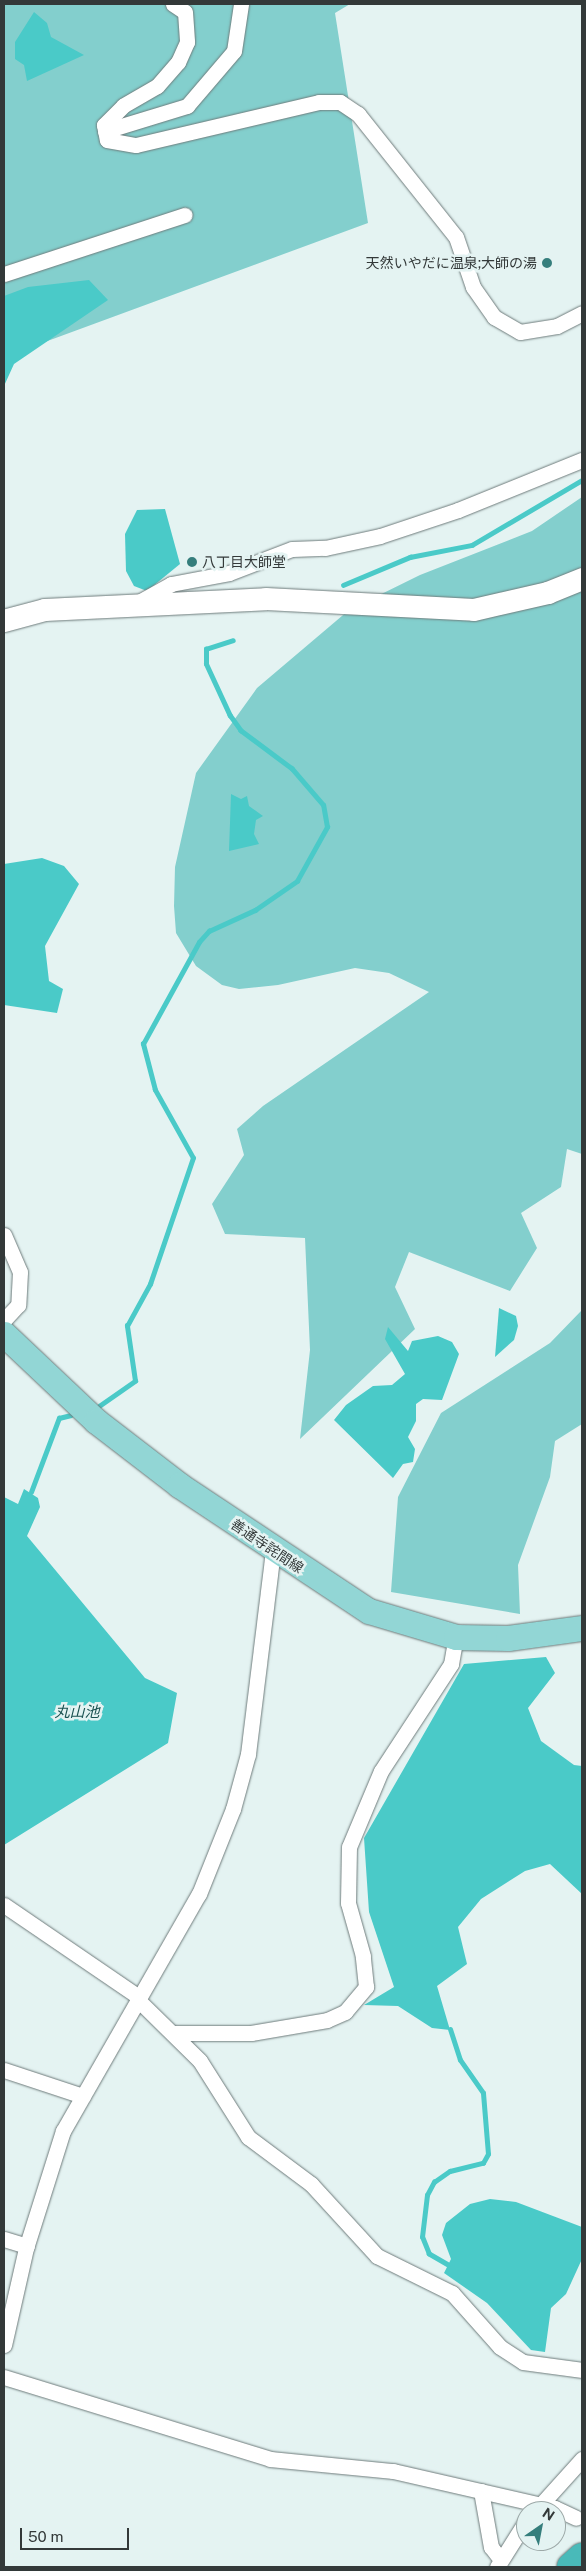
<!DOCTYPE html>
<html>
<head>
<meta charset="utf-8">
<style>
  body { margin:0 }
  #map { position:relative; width:586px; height:2571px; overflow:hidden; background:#e4f3f2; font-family:"Public Sans","Noto Sans JP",sans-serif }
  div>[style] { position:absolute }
  .green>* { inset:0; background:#83cfcd }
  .water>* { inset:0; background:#4acac8 }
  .stream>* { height:4.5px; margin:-2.25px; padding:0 2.25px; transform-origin:2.25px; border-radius:2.25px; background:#4acac8 }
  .roads { filter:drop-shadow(0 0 1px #6e7b7b) drop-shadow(0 0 1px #6e7b7b) }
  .street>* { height:15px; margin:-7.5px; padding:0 7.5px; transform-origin:7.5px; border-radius:7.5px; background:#fff }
  .secondary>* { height:22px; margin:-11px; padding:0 11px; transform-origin:11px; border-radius:11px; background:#fff }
  .primary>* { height:25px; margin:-12.5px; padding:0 12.5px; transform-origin:12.5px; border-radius:12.5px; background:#92d6d5 }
  .highway>* { height:28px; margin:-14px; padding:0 14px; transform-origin:14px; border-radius:14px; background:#49bab9 }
  .dots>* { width:14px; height:14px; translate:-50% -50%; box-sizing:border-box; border:2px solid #e4f3f2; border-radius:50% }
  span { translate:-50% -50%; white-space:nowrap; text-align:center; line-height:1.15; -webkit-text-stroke:5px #e4f3f2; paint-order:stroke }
  .poi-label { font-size:14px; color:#333939 }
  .right { translate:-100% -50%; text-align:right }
  .left { translate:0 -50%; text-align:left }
  .street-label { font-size:14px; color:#333939 }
  .water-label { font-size:15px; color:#1a5150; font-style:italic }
  .frame { position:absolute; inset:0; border:5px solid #333939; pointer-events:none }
  .north { position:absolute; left:516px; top:2501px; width:50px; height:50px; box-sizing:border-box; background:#e4f3f2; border:1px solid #9da9a8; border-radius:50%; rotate:33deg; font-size:14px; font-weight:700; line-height:20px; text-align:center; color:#333939 }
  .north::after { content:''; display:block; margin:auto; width:18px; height:22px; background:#357e7c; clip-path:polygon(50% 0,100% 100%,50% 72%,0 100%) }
  .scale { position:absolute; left:20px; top:2528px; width:109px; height:22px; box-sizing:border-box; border:2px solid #333939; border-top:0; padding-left:6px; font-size:15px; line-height:18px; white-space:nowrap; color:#333939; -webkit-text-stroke:4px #e4f3f2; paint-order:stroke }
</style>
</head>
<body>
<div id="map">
  <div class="green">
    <i style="clip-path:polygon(4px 4px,350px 4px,335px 13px,368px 223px,4px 357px)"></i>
    <i style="clip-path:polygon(582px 497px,582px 1154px,567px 1149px,561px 1187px,521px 1213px,537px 1248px,510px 1291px,409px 1252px,395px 1287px,415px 1329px,300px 1439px,310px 1350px,305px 1238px,225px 1234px,212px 1204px,244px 1155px,237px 1129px,263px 1106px,429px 992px,389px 973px,355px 968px,278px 985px,239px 989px,222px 985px,196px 966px,176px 933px,174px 906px,175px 867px,196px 773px,257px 688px,349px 610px,420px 575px,532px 531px)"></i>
    <i style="clip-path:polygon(582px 1310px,582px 1424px,555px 1441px,550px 1477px,518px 1565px,520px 1614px,391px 1592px,398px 1497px,441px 1413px,550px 1343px)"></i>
  </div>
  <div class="water">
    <i style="clip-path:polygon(34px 12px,47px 23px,51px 37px,84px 55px,27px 81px,24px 65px,15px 59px,15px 42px)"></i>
    <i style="clip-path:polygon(89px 280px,108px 300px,14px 364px,4px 386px,4px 296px,28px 287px)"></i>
    <i style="clip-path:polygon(165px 509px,180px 564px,147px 591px,134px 586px,126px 571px,125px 534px,137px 510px)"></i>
    <i style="clip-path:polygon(231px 794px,241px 799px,247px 796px,249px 806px,263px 816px,256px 820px,254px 834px,259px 844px,229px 851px)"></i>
    <i style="clip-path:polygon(42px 858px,64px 866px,79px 884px,45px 946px,49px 981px,63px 989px,57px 1013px,4px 1005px,4px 864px)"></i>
    <i style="clip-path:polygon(499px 1308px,516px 1316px,518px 1326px,514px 1340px,495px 1357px)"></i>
    <i style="clip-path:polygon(388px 1327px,408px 1351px,412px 1341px,438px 1336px,452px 1342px,459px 1354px,442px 1400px,423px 1399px,416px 1404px,416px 1421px,408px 1437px,415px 1449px,413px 1462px,403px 1464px,393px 1478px,334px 1420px,346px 1405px,373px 1386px,392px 1385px,405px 1374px,385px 1339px)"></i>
    <i style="clip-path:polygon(24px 1489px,38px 1498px,40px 1507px,27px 1536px,145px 1678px,177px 1693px,168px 1743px,4px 1845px,4px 1497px,18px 1504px)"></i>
    <i style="clip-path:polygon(546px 1657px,555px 1673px,528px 1708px,541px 1741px,574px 1765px,582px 1766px,582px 1894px,550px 1864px,525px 1871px,481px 1899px,458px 1927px,467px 1964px,437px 1986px,450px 2030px,432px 2028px,398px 2006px,364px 2005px,394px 1987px,369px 1912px,364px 1838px,464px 1664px)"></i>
    <i style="clip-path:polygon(490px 2199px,516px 2202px,582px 2227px,582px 2259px,566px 2294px,551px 2308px,545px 2352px,531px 2350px,487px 2303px,444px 2273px,451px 2259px,442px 2235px,446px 2223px,470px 2204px)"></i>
  </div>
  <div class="stream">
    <i style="left:343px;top:585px;width:73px;rotate:-22.7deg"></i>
    <i style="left:410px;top:557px;width:63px;rotate:-11deg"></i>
    <i style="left:472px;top:545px;width:128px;rotate:-30.6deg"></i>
    <i style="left:99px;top:1406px;width:44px;rotate:-34.8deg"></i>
    <i style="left:135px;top:1381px;width:56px;rotate:-98.3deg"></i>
    <i style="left:127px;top:1326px;width:48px;rotate:-61.3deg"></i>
    <i style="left:150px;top:1284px;width:133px;rotate:-71.2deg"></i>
    <i style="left:193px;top:1158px;width:78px;rotate:-119.2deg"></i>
    <i style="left:155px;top:1090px;width:48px;rotate:-104.6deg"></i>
    <i style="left:143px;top:1044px;width:116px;rotate:-61.2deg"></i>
    <i style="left:199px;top:942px;width:15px;rotate:-48deg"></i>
    <i style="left:209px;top:931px;width:51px;rotate:-24.5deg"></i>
    <i style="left:255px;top:910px;width:51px;rotate:-34.6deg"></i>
    <i style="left:297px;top:881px;width:62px;rotate:-60.9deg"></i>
    <i style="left:327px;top:827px;width:22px;rotate:-100deg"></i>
    <i style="left:323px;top:805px;width:48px;rotate:-130.7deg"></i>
    <i style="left:292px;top:769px;width:64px;rotate:-143.3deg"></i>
    <i style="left:241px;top:731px;width:19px;rotate:-126deg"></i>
    <i style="left:230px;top:716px;width:57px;rotate:-114.8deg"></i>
    <i style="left:206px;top:664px;width:15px;rotate:-90deg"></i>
    <i style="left:206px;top:649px;width:28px;rotate:-18deg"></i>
    <i style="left:31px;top:1492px;width:79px;rotate:-69.3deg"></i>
    <i style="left:59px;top:1418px;width:12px;rotate:-14deg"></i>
    <i style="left:448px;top:2265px;width:22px;rotate:-150deg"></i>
    <i style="left:429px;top:2254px;width:18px;rotate:-112deg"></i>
    <i style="left:422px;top:2237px;width:42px;rotate:-83.2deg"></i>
    <i style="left:427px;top:2195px;width:15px;rotate:-62deg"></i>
    <i style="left:434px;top:2182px;width:19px;rotate:-35deg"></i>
    <i style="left:450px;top:2171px;width:34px;rotate:-14deg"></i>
    <i style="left:483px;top:2163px;width:10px;rotate:-61deg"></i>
    <i style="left:488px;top:2154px;width:61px;rotate:-94.7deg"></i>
    <i style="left:483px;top:2093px;width:40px;rotate:-124.9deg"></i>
    <i style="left:460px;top:2060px;width:32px;rotate:-108deg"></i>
  </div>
  <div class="roads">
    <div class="street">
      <i style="left:173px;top:4px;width:14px;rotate:34deg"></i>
      <i style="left:185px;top:12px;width:30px;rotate:86deg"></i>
      <i style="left:187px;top:42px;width:22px;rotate:114deg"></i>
      <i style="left:178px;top:62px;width:32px;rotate:131deg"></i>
      <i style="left:157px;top:86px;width:39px;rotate:150deg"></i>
      <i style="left:123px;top:106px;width:27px;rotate:135deg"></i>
      <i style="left:104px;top:125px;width:15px;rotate:79deg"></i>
      <i style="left:107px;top:140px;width:29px;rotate:10deg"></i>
      <i style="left:136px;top:145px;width:188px;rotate:-13.2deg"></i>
      <i style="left:319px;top:102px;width:21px"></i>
      <i style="left:340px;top:102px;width:22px;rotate:34deg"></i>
      <i style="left:358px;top:114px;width:157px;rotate:51.5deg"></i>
      <i style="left:456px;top:237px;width:53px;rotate:71.2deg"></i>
      <i style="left:473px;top:287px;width:37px;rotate:55deg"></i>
      <i style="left:494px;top:317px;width:30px;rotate:30deg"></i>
      <i style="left:520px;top:332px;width:37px;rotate:-9deg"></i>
      <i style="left:557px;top:326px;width:28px;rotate:-27deg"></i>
      <i style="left:105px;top:131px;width:86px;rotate:-17deg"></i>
      <i style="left:187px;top:106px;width:72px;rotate:-49.5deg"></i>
      <i style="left:234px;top:51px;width:48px;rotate:-81.5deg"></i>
      <i style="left:4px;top:274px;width:190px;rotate:-18.1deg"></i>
      <i style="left:137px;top:603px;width:39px;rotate:-29deg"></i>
      <i style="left:171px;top:584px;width:59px;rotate:-10.7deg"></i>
      <i style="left:229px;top:573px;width:67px;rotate:-20.9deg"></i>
      <i style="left:292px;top:549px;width:33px;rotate:-2deg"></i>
      <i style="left:325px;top:548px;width:56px;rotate:-12.3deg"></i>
      <i style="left:380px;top:536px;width:82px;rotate:-18.4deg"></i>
      <i style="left:458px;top:510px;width:134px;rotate:-22deg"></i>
      <i style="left:4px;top:1235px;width:40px;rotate:66.6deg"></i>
      <i style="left:20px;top:1272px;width:33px;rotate:93deg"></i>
      <i style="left:18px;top:1305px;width:21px;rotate:133deg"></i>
      <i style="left:4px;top:1905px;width:163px;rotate:34.3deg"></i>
      <i style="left:137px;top:1999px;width:88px;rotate:44.5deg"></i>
      <i style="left:200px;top:2061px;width:90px;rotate:57.7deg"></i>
      <i style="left:248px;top:2137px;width:79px;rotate:36.7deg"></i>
      <i style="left:311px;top:2184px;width:98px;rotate:47.5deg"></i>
      <i style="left:377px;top:2256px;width:84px;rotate:26.3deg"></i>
      <i style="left:452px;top:2293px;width:72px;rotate:48.4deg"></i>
      <i style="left:500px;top:2347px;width:27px;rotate:33deg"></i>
      <i style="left:523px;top:2362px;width:60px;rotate:7.7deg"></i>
      <i style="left:174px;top:2033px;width:77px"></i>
      <i style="left:251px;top:2033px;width:77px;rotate:-9.7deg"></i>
      <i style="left:327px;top:2020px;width:20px;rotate:-24deg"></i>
      <i style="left:345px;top:2012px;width:33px;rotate:-50deg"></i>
      <i style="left:366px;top:1987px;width:31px;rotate:-96deg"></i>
      <i style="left:363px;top:1956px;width:55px;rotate:-105.8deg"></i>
      <i style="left:348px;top:1903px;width:56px;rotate:-89deg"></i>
      <i style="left:349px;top:1847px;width:82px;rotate:-67.2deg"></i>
      <i style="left:381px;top:1771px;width:128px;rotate:-56.8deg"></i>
      <i style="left:451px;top:1664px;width:27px;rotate:-80deg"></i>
      <i style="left:4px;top:2070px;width:83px;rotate:18.2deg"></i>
      <i style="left:4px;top:2239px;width:24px;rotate:17deg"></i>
      <i style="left:4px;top:2345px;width:99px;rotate:-77.2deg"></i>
      <i style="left:26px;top:2248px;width:123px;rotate:-72.5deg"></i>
      <i style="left:63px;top:2131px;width:273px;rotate:-60.2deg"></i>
      <i style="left:199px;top:1894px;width:92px;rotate:-68.2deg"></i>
      <i style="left:233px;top:1809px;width:57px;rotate:-74.7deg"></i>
      <i style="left:248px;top:1754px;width:205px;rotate:-83deg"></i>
      <i style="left:4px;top:2377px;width:278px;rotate:17.1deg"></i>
      <i style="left:270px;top:2459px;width:124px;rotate:5.6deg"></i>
      <i style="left:393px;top:2471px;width:166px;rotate:12.9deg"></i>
      <i style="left:555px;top:2508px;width:23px;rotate:25deg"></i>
      <i style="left:481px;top:2491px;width:57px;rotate:79.9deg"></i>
      <i style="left:491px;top:2547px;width:16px;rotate:52deg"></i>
      <i style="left:536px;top:2510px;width:69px;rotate:-48deg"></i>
      <i style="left:497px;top:2567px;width:54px;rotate:-57.8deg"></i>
    </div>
    <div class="secondary">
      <i style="left:4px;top:621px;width:42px;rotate:-15deg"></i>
      <i style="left:45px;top:610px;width:221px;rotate:-2.8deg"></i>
      <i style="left:266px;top:599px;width:208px;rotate:3deg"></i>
      <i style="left:474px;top:610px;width:76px;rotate:-12.9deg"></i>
      <i style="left:548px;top:593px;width:37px;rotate:-22deg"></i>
    </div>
    <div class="primary">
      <i style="left:4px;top:1334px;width:127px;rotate:43.4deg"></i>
      <i style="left:96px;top:1421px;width:105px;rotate:37.6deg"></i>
      <i style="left:179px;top:1485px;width:228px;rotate:33.6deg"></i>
      <i style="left:369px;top:1611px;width:91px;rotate:16.6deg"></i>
      <i style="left:456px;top:1637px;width:52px;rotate:1.1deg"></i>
      <i style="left:508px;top:1638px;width:75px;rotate:-7.7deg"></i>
    </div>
    <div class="highway">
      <i style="left:571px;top:2567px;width:15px;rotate:-42deg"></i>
    </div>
  </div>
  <div class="dots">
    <i style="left:547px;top:263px;background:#357e7c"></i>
    <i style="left:192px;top:562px;background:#357e7c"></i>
  </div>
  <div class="poi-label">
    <span class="right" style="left:537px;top:263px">天然いやだに温泉;大師の湯</span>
    <span class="left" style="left:202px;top:562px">八丁目大師堂</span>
  </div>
  <div class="street-label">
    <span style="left:267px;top:1546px;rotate:34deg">善通寺詫間線</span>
  </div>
  <div class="water-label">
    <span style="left:77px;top:1712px">丸山池</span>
  </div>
  <div class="frame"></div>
  <div class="north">N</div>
  <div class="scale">50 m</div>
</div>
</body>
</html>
